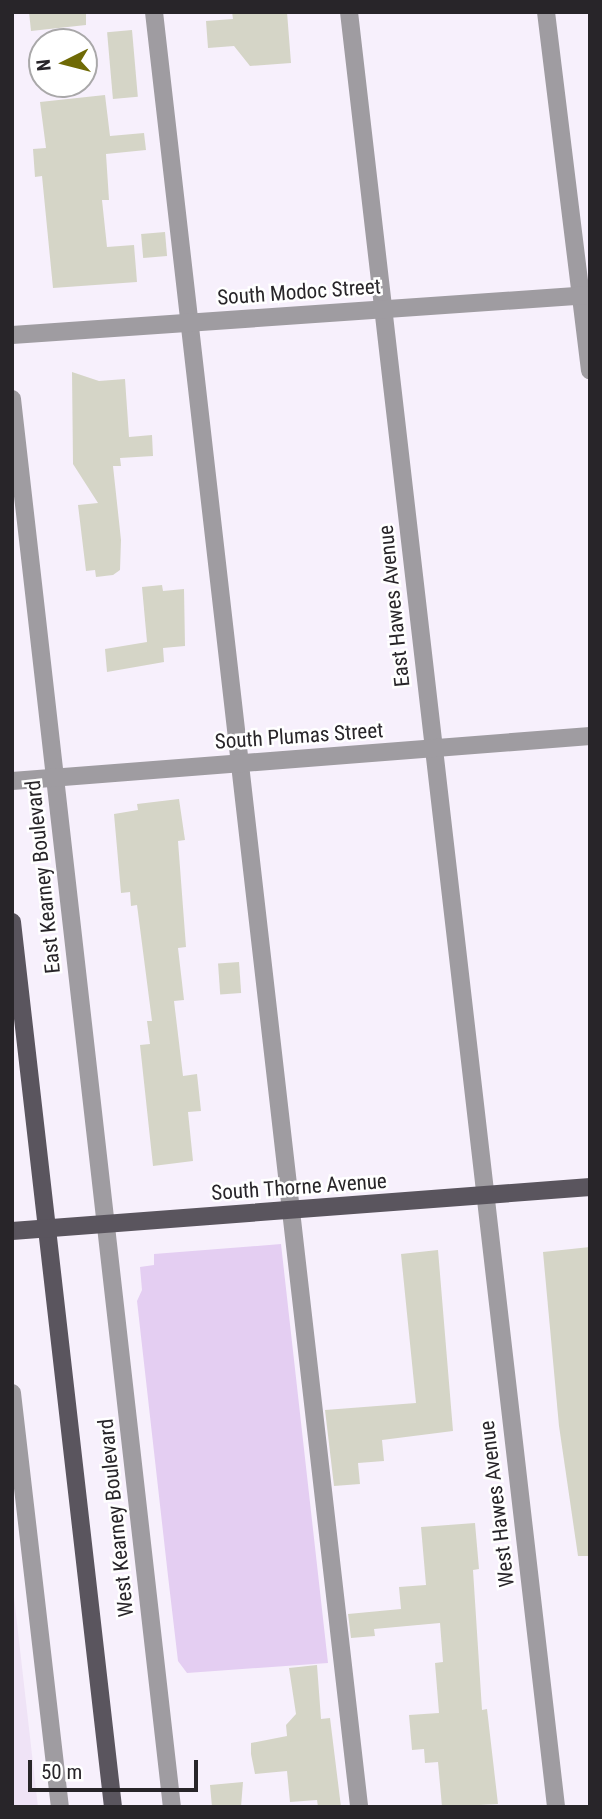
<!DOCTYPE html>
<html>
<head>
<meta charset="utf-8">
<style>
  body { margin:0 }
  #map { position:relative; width:602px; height:1819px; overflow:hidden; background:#f7f0fc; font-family:"Roboto Condensed",sans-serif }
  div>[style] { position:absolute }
  .built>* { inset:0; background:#efe3f6 }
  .green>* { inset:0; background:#e4cef2 }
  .building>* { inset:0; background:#d5d5c7; transform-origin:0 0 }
  .minor>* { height:18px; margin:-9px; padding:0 9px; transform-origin:9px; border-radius:9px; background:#9f9ca1 }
  .major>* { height:18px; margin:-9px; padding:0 9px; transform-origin:9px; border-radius:9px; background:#5a555e }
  span { translate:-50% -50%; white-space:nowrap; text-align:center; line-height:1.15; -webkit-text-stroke:5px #fff; paint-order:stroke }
  .street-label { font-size:21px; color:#282529 }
  .frame { position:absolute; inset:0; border:14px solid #282529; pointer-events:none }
  .north { position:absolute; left:28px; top:28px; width:70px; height:70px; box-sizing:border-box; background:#fff; border:2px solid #a9a8a9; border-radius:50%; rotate:264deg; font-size:19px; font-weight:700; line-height:28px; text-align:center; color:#282529 }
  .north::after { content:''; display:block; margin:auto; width:24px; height:32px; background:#6f6a05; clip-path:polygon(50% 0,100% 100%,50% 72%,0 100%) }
  .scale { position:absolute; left:28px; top:1760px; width:170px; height:32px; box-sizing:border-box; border:4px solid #282529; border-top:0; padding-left:9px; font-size:21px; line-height:24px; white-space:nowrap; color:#282529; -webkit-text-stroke:5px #fff; paint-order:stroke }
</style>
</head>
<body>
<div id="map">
  <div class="built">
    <i style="clip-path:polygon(12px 1579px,38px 1807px,12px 1807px)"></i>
  </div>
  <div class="green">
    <i style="clip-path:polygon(281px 1244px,328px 1663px,187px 1673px,178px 1661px,168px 1576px,137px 1301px,142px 1290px,140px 1267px,154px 1265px,154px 1254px)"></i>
  </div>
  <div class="building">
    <i style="clip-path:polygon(29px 12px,86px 12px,86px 25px,31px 31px)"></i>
    <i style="clip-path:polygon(232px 12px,287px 12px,291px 63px,250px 66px,234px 46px,208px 48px,206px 21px,233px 19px)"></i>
    <i style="left:132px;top:30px;width:67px;height:25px;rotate:85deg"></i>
    <i style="clip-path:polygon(105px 95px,110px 136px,144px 133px,146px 150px,106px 154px,109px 200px,102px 200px,107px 247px,134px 245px,137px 282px,53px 288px,42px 176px,35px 177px,33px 149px,46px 148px,40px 102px)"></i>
    <i style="left:165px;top:232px;width:24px;height:24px;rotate:85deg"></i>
    <i style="clip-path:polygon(72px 372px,99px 381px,125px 379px,129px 437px,152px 435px,153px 456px,120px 458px,121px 466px,113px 466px,121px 540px,120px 570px,113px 575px,96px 577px,95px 570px,86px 571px,78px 505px,98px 503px,73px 464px)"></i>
    <i style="clip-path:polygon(162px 585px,163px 591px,184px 589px,185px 646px,163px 648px,164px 662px,107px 672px,105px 649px,147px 642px,142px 587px)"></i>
    <i style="clip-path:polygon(179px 799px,185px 840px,178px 841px,186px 947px,178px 948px,184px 1000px,174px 1001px,183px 1076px,197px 1074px,201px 1111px,188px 1112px,193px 1161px,153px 1166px,140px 1045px,150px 1044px,147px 1021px,152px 1021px,137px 905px,131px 906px,130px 892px,121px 893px,114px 814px,138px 810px,137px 804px)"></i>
    <i style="left:239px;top:962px;width:31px;height:21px;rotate:86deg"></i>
    <i style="clip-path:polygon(590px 1247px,590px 1556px,578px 1556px,559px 1426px,543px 1252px)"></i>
    <i style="clip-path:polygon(438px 1250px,453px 1431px,382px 1440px,384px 1461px,358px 1463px,360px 1484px,334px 1486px,325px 1410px,416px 1403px,401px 1254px)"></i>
    <i style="clip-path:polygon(475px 1523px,479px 1569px,473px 1570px,482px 1710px,487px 1709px,498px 1804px,442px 1807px,438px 1762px,425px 1763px,424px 1749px,412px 1750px,409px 1715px,439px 1713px,435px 1663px,443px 1662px,440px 1623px,374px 1629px,375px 1636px,351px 1638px,348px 1614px,401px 1609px,399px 1587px,426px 1585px,421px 1527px)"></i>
    <i style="clip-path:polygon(317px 1665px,321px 1719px,330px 1718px,341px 1807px,318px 1807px,317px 1800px,290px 1802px,287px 1771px,255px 1774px,251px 1754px,251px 1743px,287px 1736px,286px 1725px,296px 1714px,289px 1668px)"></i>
    <i style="clip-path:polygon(243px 1782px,241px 1807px,212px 1807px,210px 1785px)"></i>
  </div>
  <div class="minor">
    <i style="left:154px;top:12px;width:1807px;rotate:83.48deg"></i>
    <i style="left:349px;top:12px;width:1807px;rotate:83.42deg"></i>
    <i style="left:546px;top:12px;width:361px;rotate:83deg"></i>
    <i style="left:12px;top:335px;width:579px;rotate:-3.96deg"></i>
    <i style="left:12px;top:399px;width:1417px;rotate:83.52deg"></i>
    <i style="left:12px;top:781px;width:580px;rotate:-4.45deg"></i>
    <i style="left:12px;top:1393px;width:417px;rotate:83.4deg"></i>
  </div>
  <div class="major">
    <i style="left:12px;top:922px;width:891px;rotate:83.49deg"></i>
    <i style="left:12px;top:1231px;width:580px;rotate:-4.35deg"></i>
  </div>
  <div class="street-label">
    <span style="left:299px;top:292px;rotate:-4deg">South Modoc Street</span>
    <span style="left:394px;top:606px;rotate:-96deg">East Hawes Avenue</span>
    <span style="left:299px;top:736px;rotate:-4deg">South Plumas Street</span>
    <span style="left:43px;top:877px;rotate:-96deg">East Kearney Boulevard</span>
    <span style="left:299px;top:1187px;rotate:-4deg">South Thorne Avenue</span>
    <span style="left:497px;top:1504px;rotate:-97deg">West Hawes Avenue</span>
    <span style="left:116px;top:1518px;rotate:-96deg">West Kearney Boulevard</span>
  </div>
  <div class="frame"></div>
  <div class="north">N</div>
  <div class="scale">50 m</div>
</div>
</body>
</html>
